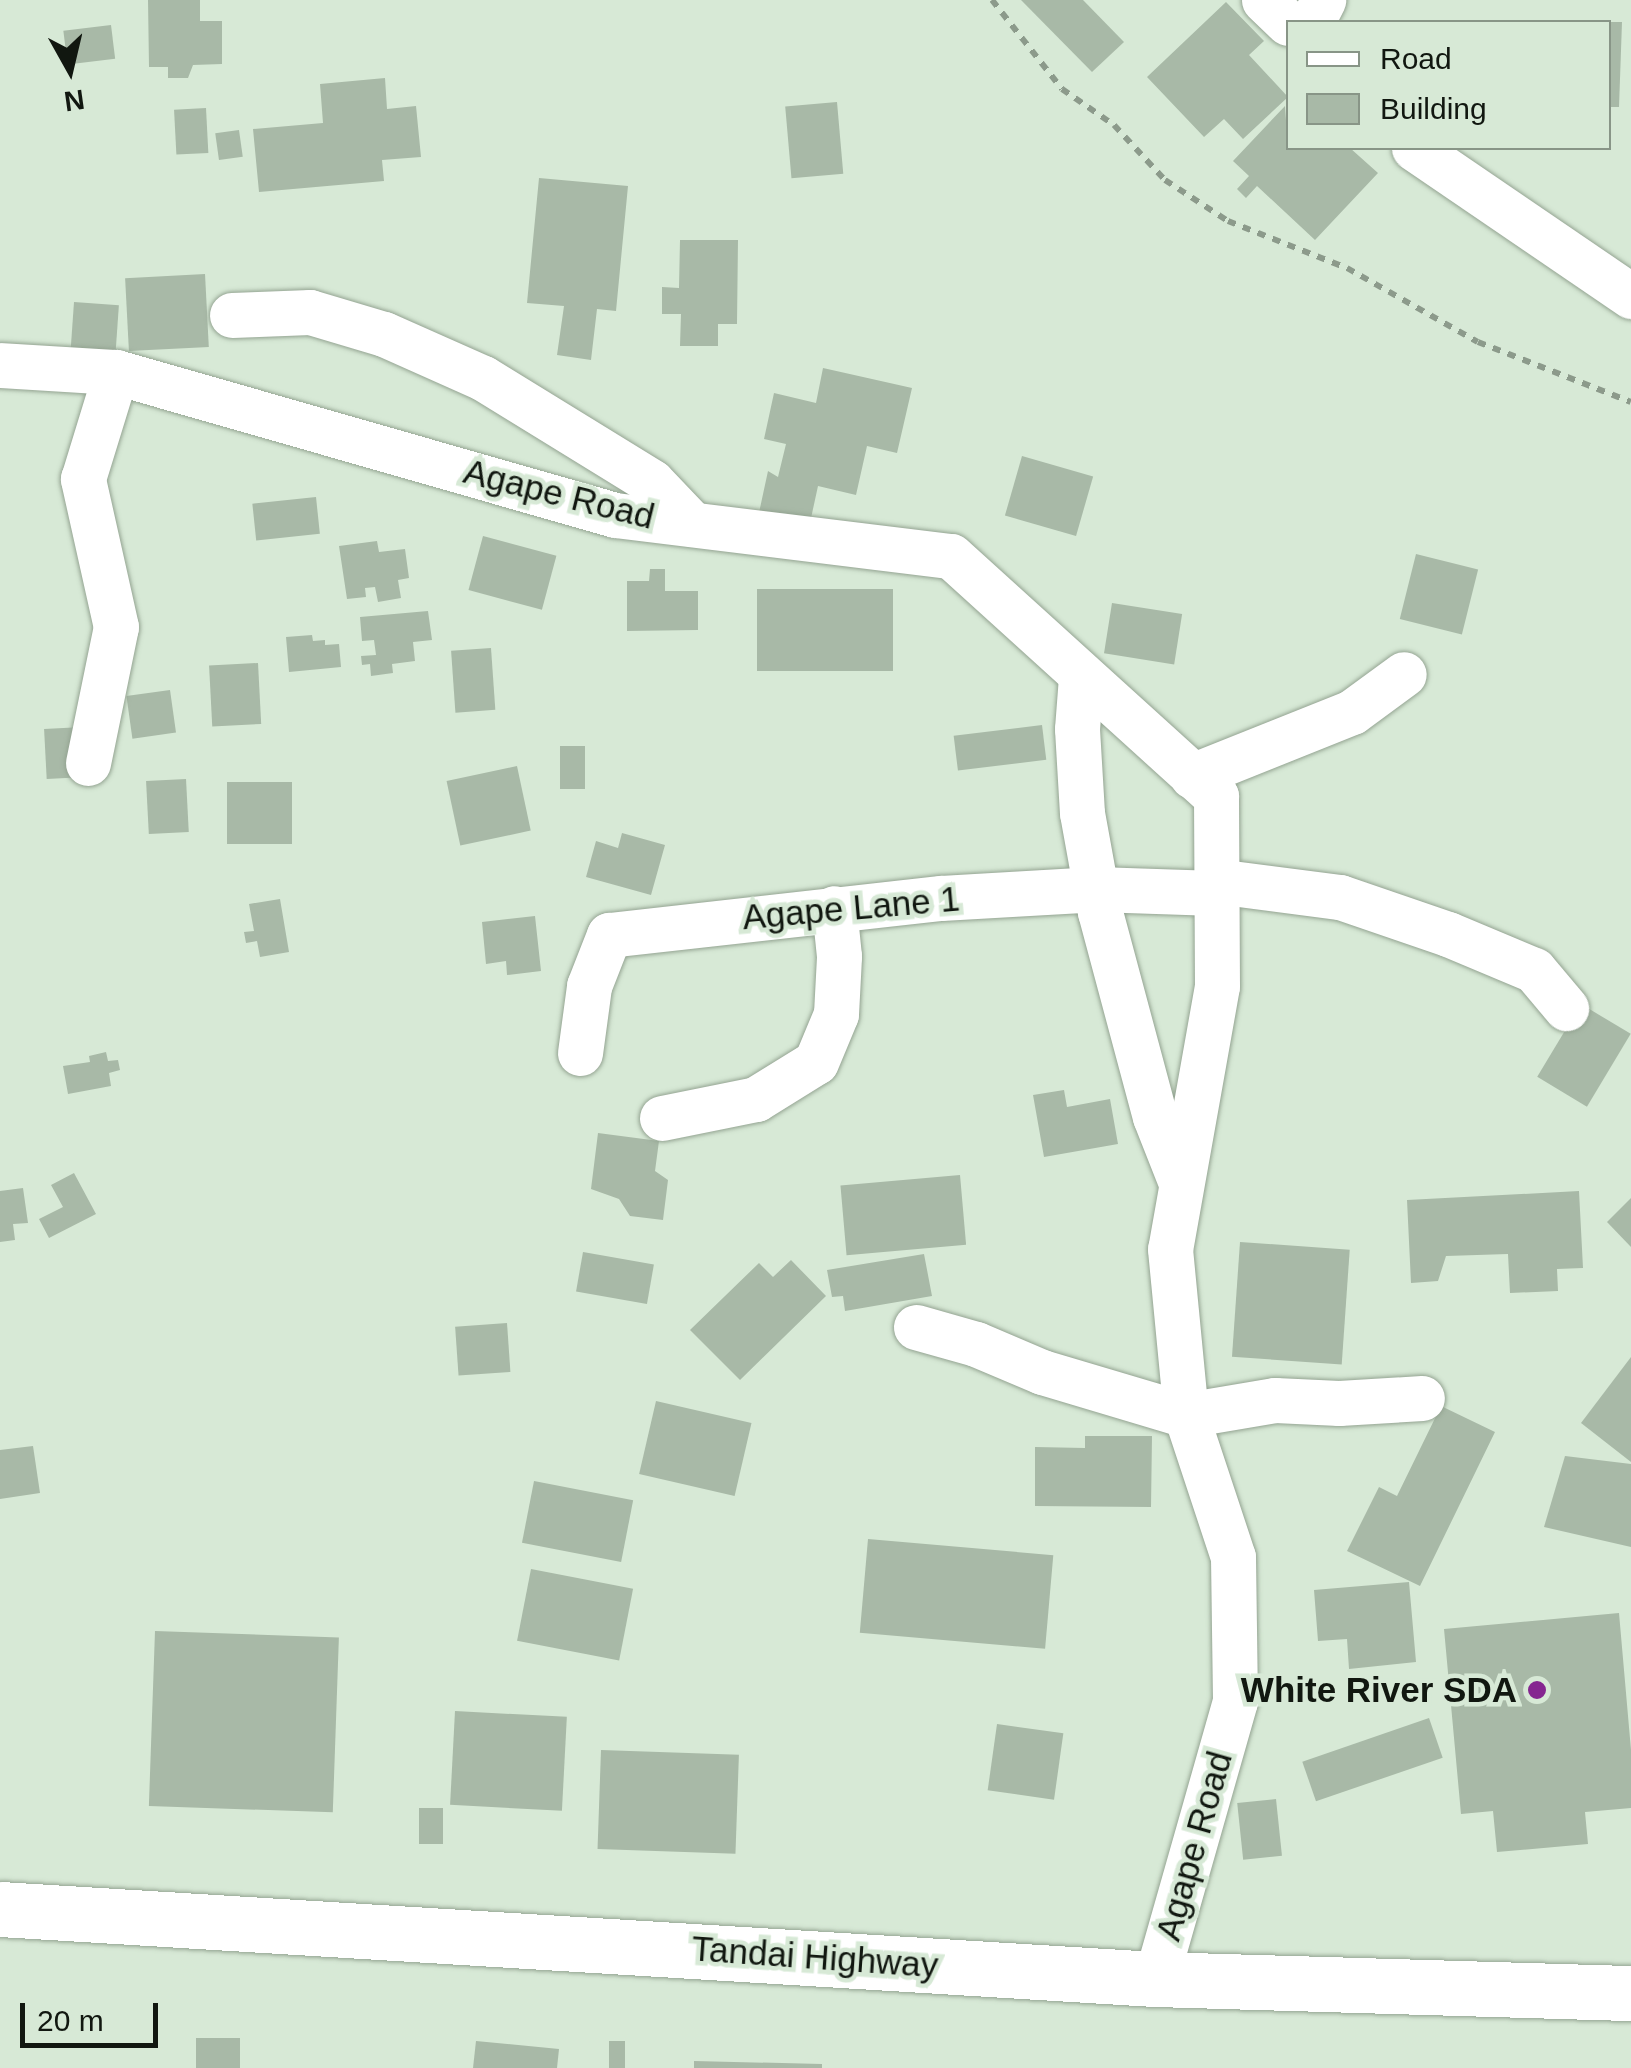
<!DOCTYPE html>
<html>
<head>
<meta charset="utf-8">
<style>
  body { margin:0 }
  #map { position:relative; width:1631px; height:2068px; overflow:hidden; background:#d7e9d6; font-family:Arial,sans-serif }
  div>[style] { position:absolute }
  .building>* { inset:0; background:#a8b9a7; transform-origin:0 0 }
  .path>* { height:6px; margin-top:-3px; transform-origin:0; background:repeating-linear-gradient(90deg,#8c9a8b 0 8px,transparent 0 16px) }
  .roads { filter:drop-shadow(0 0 2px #94a492) drop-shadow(0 0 2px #94a492) }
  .street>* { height:45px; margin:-22.5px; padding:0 22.5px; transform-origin:22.5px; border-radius:22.5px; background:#fff }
  .secondary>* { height:55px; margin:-27.5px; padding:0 27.5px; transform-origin:27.5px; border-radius:27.5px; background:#fff }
  .dots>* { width:28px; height:28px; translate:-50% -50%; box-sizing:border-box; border:5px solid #d7e9d6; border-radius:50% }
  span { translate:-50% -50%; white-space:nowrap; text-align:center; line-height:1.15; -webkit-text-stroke:9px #d7e9d6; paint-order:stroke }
  .street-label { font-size:35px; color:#111710 }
  .poi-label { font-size:35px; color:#111710; font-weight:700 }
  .right { translate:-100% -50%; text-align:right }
  .legend { position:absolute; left:1286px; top:20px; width:325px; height:130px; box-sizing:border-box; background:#d7e9d6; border:2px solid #889587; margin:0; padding:12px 18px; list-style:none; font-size:30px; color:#111710 }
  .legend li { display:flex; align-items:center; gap:20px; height:50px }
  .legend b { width:50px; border:2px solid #889587 }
  .north { position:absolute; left:20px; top:20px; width:100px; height:100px; -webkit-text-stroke:8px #d7e9d6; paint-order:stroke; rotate:172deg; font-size:28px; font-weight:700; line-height:40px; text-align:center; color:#111710 }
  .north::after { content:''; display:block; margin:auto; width:35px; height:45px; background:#111710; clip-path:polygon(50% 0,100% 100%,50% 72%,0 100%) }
  .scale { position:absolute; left:20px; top:2003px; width:138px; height:45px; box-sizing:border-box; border:5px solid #111710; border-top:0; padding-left:12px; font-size:30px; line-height:35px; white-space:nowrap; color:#111710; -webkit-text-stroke:8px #d7e9d6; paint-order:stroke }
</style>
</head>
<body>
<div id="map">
  <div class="building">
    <i style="clip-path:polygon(148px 0,200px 0,200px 21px,222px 21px,222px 64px,193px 65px,188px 78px,168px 78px,168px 67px,149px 67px)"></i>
    <i style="clip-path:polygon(1021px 0,1083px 0,1124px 42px,1092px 72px)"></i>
    <i style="clip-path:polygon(1226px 2px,1264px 41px,1249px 55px,1288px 97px,1243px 139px,1224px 119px,1204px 137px,1147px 77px)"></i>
    <i style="clip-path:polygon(1608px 22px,1622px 22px,1619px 107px,1608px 107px)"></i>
    <i style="left:111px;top:25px;width:34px;height:48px;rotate:83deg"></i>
    <i style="clip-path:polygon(385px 78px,387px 109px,416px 106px,421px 157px,382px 160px,384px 181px,259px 192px,253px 129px,323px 123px,320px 84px)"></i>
    <i style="left:837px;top:102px;width:72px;height:52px;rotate:85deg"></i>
    <i style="clip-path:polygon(1285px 106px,1288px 148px,1350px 148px,1378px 173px,1315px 240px,1257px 186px,1246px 198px,1237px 189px,1249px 176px,1233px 161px)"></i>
    <i style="left:206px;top:108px;width:45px;height:32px;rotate:87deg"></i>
    <i style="left:239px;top:130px;width:27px;height:24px;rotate:82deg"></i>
    <i style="clip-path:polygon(539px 178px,628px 186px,616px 311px,597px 309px,591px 360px,557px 355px,564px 306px,527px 303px)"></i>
    <i style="clip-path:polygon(680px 240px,738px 240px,737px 324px,718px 324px,718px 346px,680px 346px,681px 314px,662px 314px,662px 287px,679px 288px)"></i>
    <i style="left:205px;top:274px;width:73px;height:80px;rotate:87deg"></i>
    <i style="left:74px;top:302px;width:45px;height:53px;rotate:4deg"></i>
    <i style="clip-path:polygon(823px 368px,912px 388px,897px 453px,867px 446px,856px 495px,818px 486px,808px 532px,757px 522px,768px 471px,778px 477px,786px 444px,764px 439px,774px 393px,816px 403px)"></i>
    <i style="left:1022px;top:456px;width:74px;height:62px;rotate:16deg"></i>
    <i style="left:316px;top:497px;width:37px;height:64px;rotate:84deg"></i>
    <i style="left:483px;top:536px;width:76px;height:56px;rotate:15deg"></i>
    <i style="clip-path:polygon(377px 541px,379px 552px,405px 549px,409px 578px,398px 580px,401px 598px,378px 602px,375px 587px,365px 588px,366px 597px,347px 599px,339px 546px)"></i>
    <i style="left:1416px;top:554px;width:64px;height:67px;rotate:14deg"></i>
    <i style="clip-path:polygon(650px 569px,665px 569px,665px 591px,698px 591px,698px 630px,627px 631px,627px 581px,649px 581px)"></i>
    <i style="left:757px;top:589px;width:136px;height:82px"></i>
    <i style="left:1112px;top:603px;width:71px;height:51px;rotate:9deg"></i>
    <i style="clip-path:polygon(428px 611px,432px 640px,413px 642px,415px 661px,392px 664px,393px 673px,371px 676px,370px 664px,362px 665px,361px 656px,376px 655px,374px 640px,362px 641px,360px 617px)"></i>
    <i style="clip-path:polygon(312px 635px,313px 641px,325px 640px,325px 645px,339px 644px,341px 667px,289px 672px,286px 637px)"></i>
    <i style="left:491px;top:648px;width:62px;height:40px;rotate:86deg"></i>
    <i style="left:258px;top:663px;width:61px;height:49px;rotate:87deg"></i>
    <i style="left:170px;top:690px;width:43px;height:44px;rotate:82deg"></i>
    <i style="left:1042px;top:725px;width:35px;height:89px;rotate:83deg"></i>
    <i style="left:102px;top:726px;width:50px;height:58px;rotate:87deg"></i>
    <i style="left:560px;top:746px;width:25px;height:43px"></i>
    <i style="left:517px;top:766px;width:66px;height:72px;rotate:78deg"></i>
    <i style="left:186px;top:779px;width:53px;height:40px;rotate:87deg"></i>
    <i style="left:292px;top:782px;width:62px;height:65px;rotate:90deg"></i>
    <i style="clip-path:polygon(622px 833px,665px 845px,651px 895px,586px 877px,596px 841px,618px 848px)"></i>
    <i style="clip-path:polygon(280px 899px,289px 952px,260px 957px,257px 941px,246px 943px,244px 932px,254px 931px,249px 904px)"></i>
    <i style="clip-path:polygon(535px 916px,541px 971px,507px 975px,506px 961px,486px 964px,482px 922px)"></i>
    <i style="left:1581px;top:1004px;width:58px;height:85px;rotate:31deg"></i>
    <i style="clip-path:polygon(106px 1052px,108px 1061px,118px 1060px,120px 1070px,109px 1073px,111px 1086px,68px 1094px,63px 1066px,90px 1062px,89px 1056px)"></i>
    <i style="clip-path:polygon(1064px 1090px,1067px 1107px,1110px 1099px,1118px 1144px,1044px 1157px,1033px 1095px)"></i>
    <i style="clip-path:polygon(598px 1133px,659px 1141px,655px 1171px,668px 1180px,663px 1220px,630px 1216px,619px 1199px,591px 1189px)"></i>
    <i style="clip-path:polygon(74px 1173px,96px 1214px,49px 1238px,39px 1219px,63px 1207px,51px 1185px)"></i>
    <i style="left:960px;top:1175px;width:70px;height:120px;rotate:85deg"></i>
    <i style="clip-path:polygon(23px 1188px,28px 1223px,13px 1224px,15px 1240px,0 1242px,0 1191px)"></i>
    <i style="clip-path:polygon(1579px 1191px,1583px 1268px,1557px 1269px,1558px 1291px,1510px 1293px,1508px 1254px,1446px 1256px,1438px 1281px,1411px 1283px,1407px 1200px)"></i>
    <i style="clip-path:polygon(1631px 1198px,1631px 1247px,1607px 1222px)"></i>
    <i style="left:1240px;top:1242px;width:110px;height:115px;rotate:4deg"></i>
    <i style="left:583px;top:1252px;width:72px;height:40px;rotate:10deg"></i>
    <i style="clip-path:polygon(924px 1254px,932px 1296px,845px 1311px,843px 1296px,832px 1297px,827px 1270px)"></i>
    <i style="clip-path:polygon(791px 1260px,826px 1296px,740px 1380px,690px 1330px,759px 1263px,773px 1277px)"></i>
    <i style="left:507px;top:1323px;width:49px;height:52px;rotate:86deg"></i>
    <i style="clip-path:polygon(1631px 1357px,1631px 1462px,1581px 1423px)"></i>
    <i style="left:656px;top:1401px;width:98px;height:75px;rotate:13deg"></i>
    <i style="clip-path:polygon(1441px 1406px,1495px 1432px,1420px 1586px,1347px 1551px,1379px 1487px,1397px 1496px)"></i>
    <i style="clip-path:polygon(1085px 1436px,1152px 1436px,1151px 1507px,1035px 1506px,1035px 1447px,1085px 1448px)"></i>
    <i style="clip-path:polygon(33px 1446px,40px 1493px,0 1499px,0 1450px)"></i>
    <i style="clip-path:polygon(1565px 1456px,1631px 1464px,1631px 1547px,1544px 1527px)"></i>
    <i style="left:534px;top:1481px;width:101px;height:63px;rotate:11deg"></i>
    <i style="left:868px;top:1539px;width:186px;height:94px;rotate:5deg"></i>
    <i style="left:531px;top:1569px;width:104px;height:73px;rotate:11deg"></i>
    <i style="clip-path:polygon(1409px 1582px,1416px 1662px,1349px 1669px,1347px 1639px,1318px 1641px,1314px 1590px)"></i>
    <i style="clip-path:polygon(1619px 1613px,1631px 1750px,1631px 1808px,1585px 1812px,1588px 1844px,1497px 1852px,1493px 1811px,1461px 1814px,1444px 1629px)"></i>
    <i style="left:155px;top:1631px;width:184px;height:175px;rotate:2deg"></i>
    <i style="left:455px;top:1711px;width:112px;height:94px;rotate:3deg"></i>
    <i style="left:1429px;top:1718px;width:42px;height:134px;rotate:71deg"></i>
    <i style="left:997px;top:1724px;width:67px;height:67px;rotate:8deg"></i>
    <i style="left:601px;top:1750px;width:138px;height:99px;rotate:2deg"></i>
    <i style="left:1276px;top:1799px;width:57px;height:39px;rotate:84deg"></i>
    <i style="left:419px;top:1808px;width:24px;height:36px"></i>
    <i style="left:196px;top:2038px;width:44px;height:30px"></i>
    <i style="clip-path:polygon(476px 2041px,559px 2049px,557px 2068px,473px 2068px)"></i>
    <i style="left:609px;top:2041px;width:16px;height:27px"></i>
    <i style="clip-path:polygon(694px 2061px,822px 2064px,822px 2068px,694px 2068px)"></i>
  </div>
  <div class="path">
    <i style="left:992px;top:0;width:113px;rotate:51.8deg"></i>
    <i style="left:1062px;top:89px;width:63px;rotate:34.7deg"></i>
    <i style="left:1114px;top:125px;width:75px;rotate:47.2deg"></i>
    <i style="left:1165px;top:180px;width:75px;rotate:33.1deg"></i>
    <i style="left:1228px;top:221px;width:128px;rotate:21.6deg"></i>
    <i style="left:1347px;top:268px;width:150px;rotate:29.5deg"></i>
    <i style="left:1478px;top:342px;width:164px;rotate:21.4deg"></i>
  </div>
  <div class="roads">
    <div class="street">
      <i style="left:1264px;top:0;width:33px;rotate:44deg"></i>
      <i style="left:1312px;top:22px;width:25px;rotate:-63deg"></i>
      <i style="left:1414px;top:148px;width:263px;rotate:34.3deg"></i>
      <i style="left:232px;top:315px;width:78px;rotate:-2.2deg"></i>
      <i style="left:310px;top:312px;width:77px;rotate:16.6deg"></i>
      <i style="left:384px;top:334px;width:108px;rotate:24deg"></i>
      <i style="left:483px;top:378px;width:198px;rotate:31.6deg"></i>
      <i style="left:652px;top:482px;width:58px;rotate:46.4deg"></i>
      <i style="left:0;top:365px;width:116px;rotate:3.5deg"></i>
      <i style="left:116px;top:372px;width:519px;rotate:15.99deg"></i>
      <i style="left:615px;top:515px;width:338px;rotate:7deg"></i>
      <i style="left:951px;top:556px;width:358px;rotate:42.2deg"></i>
      <i style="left:1216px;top:796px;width:190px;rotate:89.7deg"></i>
      <i style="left:1217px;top:986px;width:267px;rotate:100.1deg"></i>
      <i style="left:1170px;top:1249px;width:167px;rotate:84.5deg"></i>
      <i style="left:1186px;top:1415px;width:150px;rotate:71.7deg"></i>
      <i style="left:1233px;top:1557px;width:144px;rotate:89.2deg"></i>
      <i style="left:1235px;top:1701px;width:289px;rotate:105.9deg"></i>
      <i style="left:1081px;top:677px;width:52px;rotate:94.4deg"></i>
      <i style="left:1077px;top:729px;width:84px;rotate:86.6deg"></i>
      <i style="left:1082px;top:813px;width:101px;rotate:79.7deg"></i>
      <i style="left:1100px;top:912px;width:212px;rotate:75deg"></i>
      <i style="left:1155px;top:1117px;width:71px;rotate:68.5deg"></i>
      <i style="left:88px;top:763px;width:139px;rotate:-78.4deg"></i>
      <i style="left:116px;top:627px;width:152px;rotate:-102.6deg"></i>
      <i style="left:83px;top:479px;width:112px;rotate:-72.9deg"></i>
      <i style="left:1192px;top:776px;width:172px;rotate:-21.8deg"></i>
      <i style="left:1352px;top:712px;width:64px;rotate:-36.2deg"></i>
      <i style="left:1216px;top:881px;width:125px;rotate:7.4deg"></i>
      <i style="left:1340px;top:897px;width:114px;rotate:18.9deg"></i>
      <i style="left:1448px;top:934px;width:93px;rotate:22.7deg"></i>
      <i style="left:1534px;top:970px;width:50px;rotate:49.9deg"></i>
      <i style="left:580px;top:1053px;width:68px;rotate:-82.3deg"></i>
      <i style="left:589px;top:986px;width:55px;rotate:-68.6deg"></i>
      <i style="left:609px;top:935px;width:334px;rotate:-6.4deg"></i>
      <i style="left:941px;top:898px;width:155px;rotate:-3.3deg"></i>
      <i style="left:1096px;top:889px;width:120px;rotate:1.9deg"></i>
      <i style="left:662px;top:1118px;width:96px;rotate:-11.4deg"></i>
      <i style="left:756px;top:1099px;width:70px;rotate:-31.7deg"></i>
      <i style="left:816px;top:1062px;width:52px;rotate:-67.4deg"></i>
      <i style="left:836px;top:1014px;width:58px;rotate:-87deg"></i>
      <i style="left:839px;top:956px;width:48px;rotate:-95.9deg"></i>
      <i style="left:916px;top:1327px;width:62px;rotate:15.8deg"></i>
      <i style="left:976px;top:1344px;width:72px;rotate:23deg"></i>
      <i style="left:1042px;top:1372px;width:150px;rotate:16.6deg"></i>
      <i style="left:1186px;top:1415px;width:90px;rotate:-9.6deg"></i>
      <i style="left:1275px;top:1400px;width:64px;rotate:2.7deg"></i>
      <i style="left:1339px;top:1403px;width:83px;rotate:-3.4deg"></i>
    </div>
    <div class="secondary">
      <i style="left:0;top:1909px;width:1158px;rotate:3.47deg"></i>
      <i style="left:1156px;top:1979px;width:475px;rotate:1.7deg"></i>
    </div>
  </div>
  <div class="dots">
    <i style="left:1537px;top:1690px;background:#852690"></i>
  </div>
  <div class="street-label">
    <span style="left:559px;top:494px;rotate:14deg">Agape Road</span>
    <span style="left:851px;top:908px;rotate:-5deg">Agape Lane 1</span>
    <span style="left:1194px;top:1846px;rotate:-74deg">Agape Road</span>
    <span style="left:815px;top:1957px;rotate:4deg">Tandai Highway</span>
  </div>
  <div class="poi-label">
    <span class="right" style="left:1517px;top:1690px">White River SDA</span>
  </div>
  <ul class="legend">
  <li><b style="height:12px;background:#fff"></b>Road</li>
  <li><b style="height:28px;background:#a8b9a7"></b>Building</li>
  </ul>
  <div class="north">N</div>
  <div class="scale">20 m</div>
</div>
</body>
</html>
